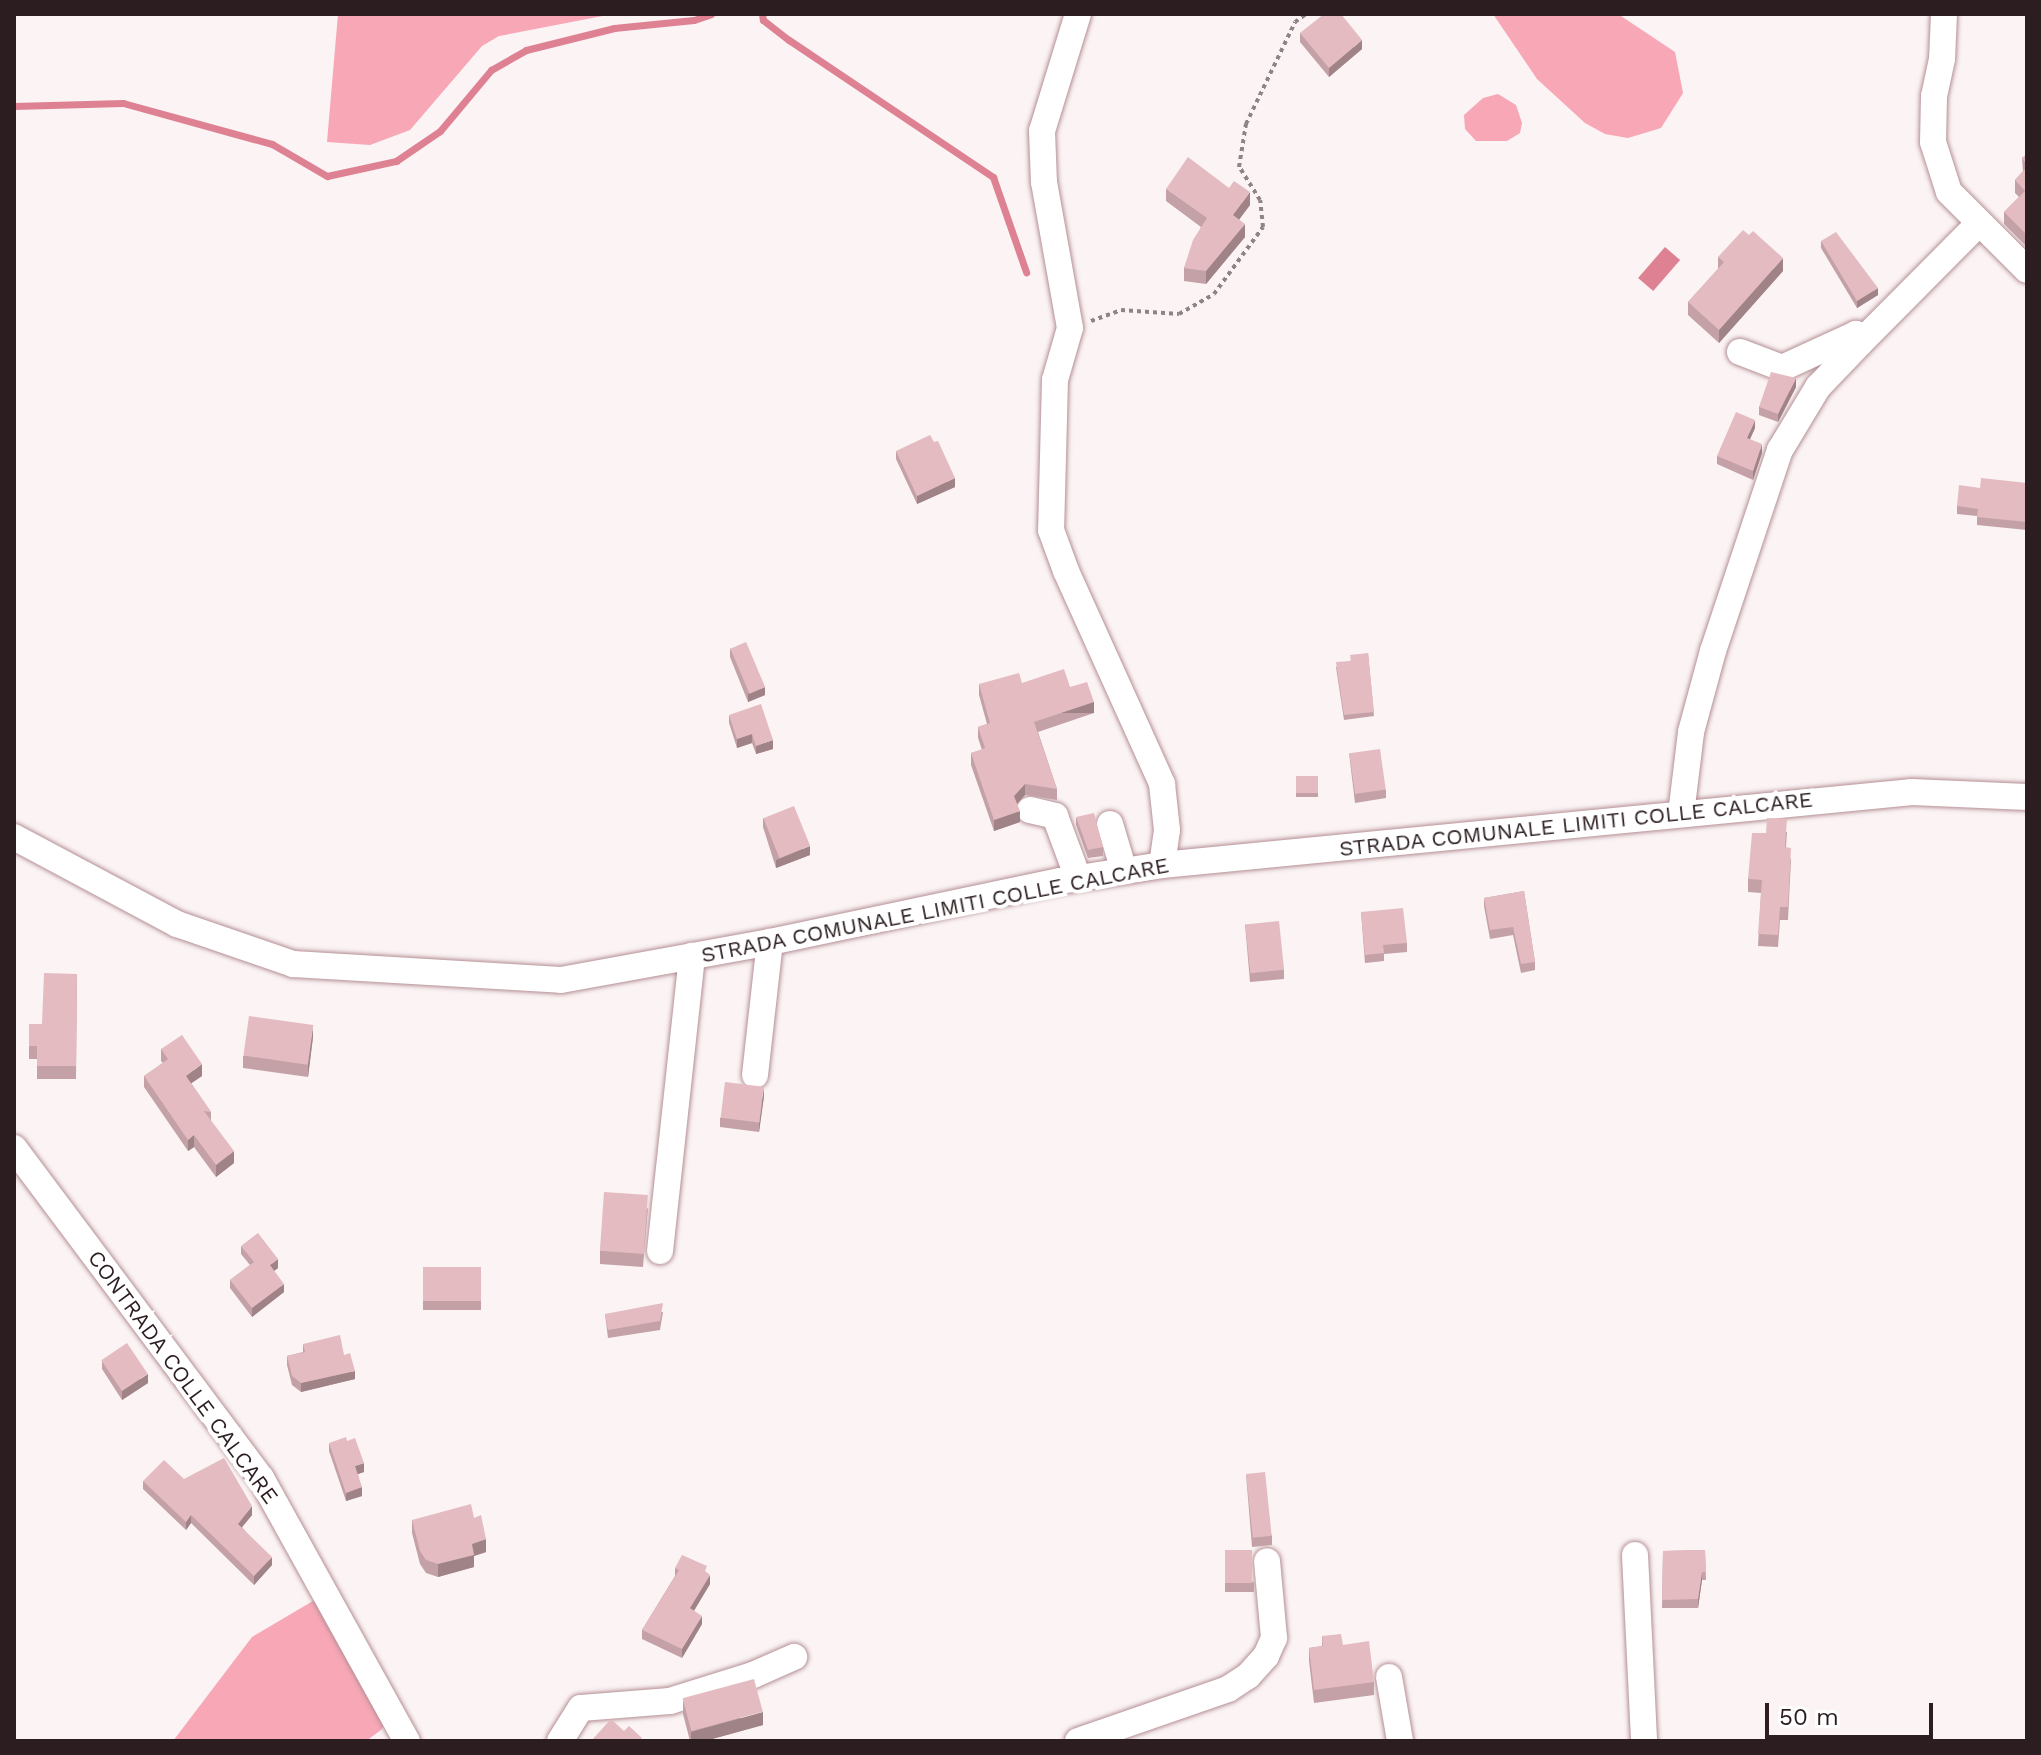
<!DOCTYPE html>
<html>
<head>
<meta charset="utf-8">
<style>
  body { margin:0 }
  #map { position:relative; width:2041px; height:1755px; overflow:hidden; background:#fbf3f4; font-family:"Work Sans",sans-serif }
  div>[style] { position:absolute }
  .green>* { inset:0; background:#f7a7b6 }
  .water>* { inset:0; background:#de8193; transform-origin:0 0 }
  .stream>* { height:7px; margin:-3.5px; padding:0 3.5px; transform-origin:3.5px; border-radius:3.5px; background:#de8193 }
  .path>* { height:4px; margin-top:-2px; transform-origin:0; background:repeating-linear-gradient(90deg,#8f8485 0 4px,transparent 0 8px) }
  .roads { filter:drop-shadow(0 0 2px #b48f94) drop-shadow(0 0 2px #b48f94) }
  .minor>* { height:26px; margin:-13px; padding:0 13px; transform-origin:13px; border-radius:13px; background:#fff }
  .wall>* { inset:0; background:#c3a1a6; transform-origin:0 0 }
  .shaded-wall>* { inset:0; background:#9f8387; transform-origin:0 0 }
  .building>* { inset:0; background:#e3bbc1; transform-origin:0 0 }
  span { translate:-50% -50%; white-space:nowrap; text-align:center; line-height:1.15; -webkit-text-stroke:8px #fff; paint-order:stroke }
  .street-label { font-size:22px; color:#2c1e20 }
  .frame { position:absolute; inset:0; border:16px solid #2c1e20; pointer-events:none }
  .scale { position:absolute; left:1765px; top:1703px; width:168px; height:36px; box-sizing:border-box; border:4px solid #2c1e20; border-top:0; padding-left:10px; font-size:24px; line-height:28px; white-space:nowrap; color:#2c1e20; -webkit-text-stroke:6px #fff; paint-order:stroke }
</style>
</head>
<body>
<div id="map">
  <div class="green">
    <i style="clip-path:polygon(338px 14px,613px 14px,499px 36px,482px 46px,410px 130px,370px 145px,327px 142px)"></i>
    <i style="clip-path:polygon(1493px 14px,1618px 14px,1675px 52px,1683px 93px,1661px 128px,1628px 138px,1605px 134px,1585px 123px,1537px 79px)"></i>
    <i style="clip-path:polygon(1498px 94px,1516px 105px,1522px 123px,1520px 133px,1507px 141px,1476px 141px,1465px 129px,1464px 115px,1483px 98px)"></i>
    <i style="clip-path:polygon(318px 1598px,390px 1717px,381px 1730px,366px 1741px,173px 1741px,252px 1637px)"></i>
  </div>
  <div class="water">
    <i style="left:1665px;top:247px;width:20px;height:41px;rotate:41deg"></i>
  </div>
  <div class="stream">
    <i style="left:762px;top:14px;width:6px;rotate:81deg"></i>
    <i style="left:763px;top:20px;width:33px;rotate:38deg"></i>
    <i style="left:789px;top:40px;width:246px;rotate:33.9deg"></i>
    <i style="left:993px;top:177px;width:101px;rotate:70.8deg"></i>
    <i style="left:14px;top:106px;width:109px;rotate:-1.6deg"></i>
    <i style="left:123px;top:103px;width:155px;rotate:15.4deg"></i>
    <i style="left:272px;top:144px;width:64px;rotate:30.2deg"></i>
    <i style="left:327px;top:176px;width:71px;rotate:-12.3deg"></i>
    <i style="left:396px;top:161px;width:53px;rotate:-34.3deg"></i>
    <i style="left:440px;top:131px;width:80px;rotate:-50.1deg"></i>
    <i style="left:491px;top:70px;width:40px;rotate:-29.7deg"></i>
    <i style="left:526px;top:50px;width:91px;rotate:-14deg"></i>
    <i style="left:614px;top:28px;width:80px;rotate:-5.7deg"></i>
    <i style="left:694px;top:20px;width:18px;rotate:-19deg"></i>
  </div>
  <div class="path">
    <i style="left:1091px;top:321px;width:32px;rotate:-20deg"></i>
    <i style="left:1121px;top:310px;width:58px;rotate:3.9deg"></i>
    <i style="left:1179px;top:314px;width:40px;rotate:-29.7deg"></i>
    <i style="left:1214px;top:294px;width:83px;rotate:-53.8deg"></i>
    <i style="left:1263px;top:227px;width:27px;rotate:-96deg"></i>
    <i style="left:1260px;top:200px;width:39px;rotate:-122deg"></i>
    <i style="left:1239px;top:167px;width:44px;rotate:-80.8deg"></i>
    <i style="left:1246px;top:124px;width:113px;rotate:-64.3deg"></i>
    <i style="left:1295px;top:22px;width:14px;rotate:-36deg"></i>
  </div>
  <div class="roads">
    <div class="minor">
      <i style="left:1078px;top:14px;width:122px;rotate:107.1deg"></i>
      <i style="left:1042px;top:131px;width:51px;rotate:87.8deg"></i>
      <i style="left:1044px;top:182px;width:148px;rotate:79.9deg"></i>
      <i style="left:1070px;top:328px;width:54px;rotate:106.1deg"></i>
      <i style="left:1055px;top:380px;width:150px;rotate:91.5deg"></i>
      <i style="left:1051px;top:530px;width:44px;rotate:69.9deg"></i>
      <i style="left:1066px;top:571px;width:234px;rotate:65.7deg"></i>
      <i style="left:1162px;top:784px;width:46px;rotate:83.8deg"></i>
      <i style="left:1167px;top:830px;width:35px;rotate:98deg"></i>
      <i style="left:1944px;top:14px;width:45px;rotate:92.5deg"></i>
      <i style="left:1942px;top:59px;width:38px;rotate:102deg"></i>
      <i style="left:1934px;top:96px;width:46px;rotate:91.2deg"></i>
      <i style="left:1933px;top:142px;width:52px;rotate:72.3deg"></i>
      <i style="left:1949px;top:192px;width:110px;rotate:45deg"></i>
      <i style="left:1860px;top:343px;width:169px;rotate:-45.2deg"></i>
      <i style="left:1030px;top:810px;width:26px;rotate:13deg"></i>
      <i style="left:1055px;top:816px;width:66px;rotate:69.6deg"></i>
      <i style="left:1681px;top:814px;width:83px;rotate:-83deg"></i>
      <i style="left:1691px;top:732px;width:84px;rotate:-74.8deg"></i>
      <i style="left:1713px;top:651px;width:212px;rotate:-71.6deg"></i>
      <i style="left:1780px;top:450px;width:74px;rotate:-58.9deg"></i>
      <i style="left:1818px;top:387px;width:61px;rotate:-46.3deg"></i>
      <i style="left:1860px;top:343px;width:10px;rotate:-114deg"></i>
      <i style="left:1856px;top:334px;width:81px;rotate:155.3deg"></i>
      <i style="left:1782px;top:368px;width:45px;rotate:-159.1deg"></i>
      <i style="left:1110px;top:824px;width:49px;rotate:73.4deg"></i>
      <i style="left:14px;top:837px;width:185px;rotate:28.1deg"></i>
      <i style="left:177px;top:924px;width:123px;rotate:19deg"></i>
      <i style="left:293px;top:964px;width:268px;rotate:3.4deg"></i>
      <i style="left:561px;top:980px;width:212px;rotate:-10.3deg"></i>
      <i style="left:770px;top:942px;width:296px;rotate:-11.9deg"></i>
      <i style="left:1060px;top:881px;width:103px;rotate:-8.9deg"></i>
      <i style="left:1162px;top:865px;width:754px;rotate:-5.56deg"></i>
      <i style="left:1912px;top:792px;width:115px;rotate:2.5deg"></i>
      <i style="left:755px;top:1075px;width:134px;rotate:-83.6deg"></i>
      <i style="left:14px;top:1148px;width:412px;rotate:53.2deg"></i>
      <i style="left:261px;top:1478px;width:301px;rotate:61deg"></i>
      <i style="left:660px;top:1251px;width:297px;rotate:-83.8deg"></i>
      <i style="left:1635px;top:1555px;width:186px;rotate:87.2deg"></i>
      <i style="left:1389px;top:1677px;width:65px;rotate:80.2deg"></i>
      <i style="left:560px;top:1741px;width:39px;rotate:-58deg"></i>
      <i style="left:581px;top:1708px;width:89px;rotate:-4.5deg"></i>
      <i style="left:670px;top:1701px;width:87px;rotate:-17.4deg"></i>
      <i style="left:753px;top:1675px;width:45px;rotate:-23.7deg"></i>
      <i style="left:1078px;top:1741px;width:159px;rotate:-19.1deg"></i>
      <i style="left:1228px;top:1689px;width:24px;rotate:-33deg"></i>
      <i style="left:1248px;top:1676px;width:27px;rotate:-48deg"></i>
      <i style="left:1266px;top:1656px;width:20px;rotate:-66deg"></i>
      <i style="left:1274px;top:1638px;width:77px;rotate:-95.2deg"></i>
    </div>
  </div>
  <div class="wall">
    <i style="clip-path:polygon(1300px 33px,1362px 49px,1329px 77px,1300px 42px)"></i>
    <i style="clip-path:polygon(2027px 154px,2027px 247px,2004px 224px,2004px 212px,2019px 197px,2015px 193px,2015px 180px,2023px 171px,2022px 158px)"></i>
    <i style="clip-path:polygon(1166px 189px,1250px 205px,1239px 219px,1245px 237px,1206px 284px,1184px 281px,1184px 268px,1201px 227px,1166px 201px)"></i>
    <i style="clip-path:polygon(1821px 241px,1878px 295px,1857px 308px,1821px 248px)"></i>
    <i style="clip-path:polygon(1718px 257px,1783px 271px,1719px 343px,1688px 315px,1688px 302px,1718px 269px)"></i>
    <i style="clip-path:polygon(1796px 387px,1778px 422px,1759px 415px,1759px 407px)"></i>
    <i style="clip-path:polygon(1755px 428px,1750px 439px,1762px 453px,1753px 480px,1717px 464px,1717px 456px)"></i>
    <i style="clip-path:polygon(896px 451px,955px 487px,917px 504px,896px 459px)"></i>
    <i style="clip-path:polygon(2027px 483px,2027px 530px,1977px 525px,1977px 516px,1957px 514px,1957px 506px,1980px 488px)"></i>
    <i style="clip-path:polygon(730px 648px,765px 695px,748px 702px,730px 657px)"></i>
    <i style="clip-path:polygon(1368px 653px,1374px 716px,1344px 720px,1336px 667px)"></i>
    <i style="clip-path:polygon(1022px 683px,1070px 687px,1094px 713px,1038px 732px,1057px 789px,1057px 800px,1025px 795px,1017px 804px,1020px 822px,994px 831px,971px 765px,971px 753px,982px 750px,978px 738px,978px 727px,987px 724px,979px 695px,979px 684px)"></i>
    <i style="clip-path:polygon(729px 715px,773px 749px,756px 754px,752px 743px,737px 748px,729px 723px)"></i>
    <i style="clip-path:polygon(1349px 753px,1386px 790px,1386px 798px,1355px 803px)"></i>
    <i style="left:1296px;top:776px;width:22px;height:21px"></i>
    <i style="clip-path:polygon(1076px 817px,1103px 847px,1103px 856px,1088px 858px,1076px 825px)"></i>
    <i style="clip-path:polygon(763px 818px,810px 855px,776px 868px,763px 827px)"></i>
    <i style="clip-path:polygon(1787px 832px,1786px 847px,1791px 860px,1788px 920px,1780px 920px,1778px 947px,1758px 946px,1761px 893px,1748px 892px,1748px 879px,1766px 833px)"></i>
    <i style="clip-path:polygon(1524px 891px,1535px 962px,1535px 970px,1521px 973px,1513px 935px,1490px 939px,1484px 906px,1484px 898px)"></i>
    <i style="clip-path:polygon(1361px 912px,1407px 943px,1407px 952px,1384px 954px,1384px 961px,1365px 963px)"></i>
    <i style="clip-path:polygon(1245px 924px,1284px 970px,1284px 979px,1250px 982px)"></i>
    <i style="clip-path:polygon(77px 974px,76px 1079px,37px 1079px,37px 1059px,29px 1059px,29px 1024px,42px 1024px)"></i>
    <i style="clip-path:polygon(313px 1037px,308px 1077px,243px 1068px,243px 1056px)"></i>
    <i style="clip-path:polygon(161px 1049px,202px 1076px,191px 1083px,211px 1112px,211px 1121px,234px 1163px,216px 1177px,194px 1147px,188px 1151px,144px 1087px,144px 1076px,163px 1063px,161px 1061px)"></i>
    <i style="clip-path:polygon(764px 1096px,759px 1132px,720px 1127px,720px 1118px)"></i>
    <i style="clip-path:polygon(648px 1208px,643px 1267px,600px 1264px,600px 1251px)"></i>
    <i style="clip-path:polygon(241px 1246px,278px 1268px,274px 1271px,284px 1292px,252px 1317px,230px 1288px,230px 1280px,250px 1265px,241px 1254px)"></i>
    <i style="left:481px;top:1267px;width:43px;height:58px;rotate:90deg"></i>
    <i style="clip-path:polygon(663px 1312px,660px 1330px,608px 1338px,605px 1314px)"></i>
    <i style="clip-path:polygon(303px 1344px,344px 1355px,355px 1379px,301px 1392px,292px 1385px,287px 1365px,287px 1356px,303px 1352px)"></i>
    <i style="clip-path:polygon(102px 1361px,148px 1383px,122px 1400px,102px 1369px)"></i>
    <i style="clip-path:polygon(329px 1443px,364px 1472px,358px 1474px,362px 1496px,346px 1501px,329px 1451px)"></i>
    <i style="clip-path:polygon(1246px 1474px,1272px 1536px,1272px 1545px,1252px 1547px)"></i>
    <i style="clip-path:polygon(143px 1481px,252px 1515px,242px 1527px,272px 1565px,254px 1585px,191px 1523px,186px 1530px,143px 1489px)"></i>
    <i style="clip-path:polygon(474px 1518px,486px 1552px,474px 1556px,474px 1567px,438px 1577px,426px 1573px,420px 1564px,412px 1533px,412px 1520px)"></i>
    <i style="clip-path:polygon(1225px 1550px,1254px 1583px,1254px 1592px,1225px 1592px)"></i>
    <i style="clip-path:polygon(1705px 1550px,1706px 1580px,1702px 1580px,1698px 1608px,1662px 1608px,1663px 1551px)"></i>
    <i style="clip-path:polygon(675px 1568px,707px 1573px,710px 1584px,694px 1611px,702px 1624px,682px 1658px,642px 1639px,642px 1630px,675px 1576px)"></i>
    <i style="clip-path:polygon(1322px 1636px,1343px 1645px,1374px 1682px,1374px 1695px,1314px 1703px,1309px 1661px,1309px 1648px,1322px 1646px)"></i>
    <i style="clip-path:polygon(683px 1701px,763px 1725px,705px 1741px,690px 1741px,683px 1714px)"></i>
  </div>
  <div class="shaded-wall">
    <i style="clip-path:polygon(1362px 40px,1362px 49px,1329px 77px,1329px 68px)"></i>
    <i style="clip-path:polygon(1250px 192px,1250px 205px,1233px 228px,1233px 215px)"></i>
    <i style="clip-path:polygon(1245px 224px,1245px 237px,1206px 284px,1206px 271px)"></i>
    <i style="clip-path:polygon(1783px 258px,1783px 271px,1719px 343px,1719px 330px)"></i>
    <i style="clip-path:polygon(1878px 288px,1878px 295px,1857px 308px,1857px 301px)"></i>
    <i style="clip-path:polygon(1796px 378px,1796px 387px,1778px 422px,1778px 414px)"></i>
    <i style="clip-path:polygon(1755px 420px,1755px 428px,1747px 446px,1747px 438px)"></i>
    <i style="clip-path:polygon(1762px 444px,1762px 453px,1753px 480px,1753px 471px)"></i>
    <i style="clip-path:polygon(955px 478px,955px 487px,917px 504px,917px 496px)"></i>
    <i style="clip-path:polygon(765px 687px,765px 695px,748px 702px,748px 694px)"></i>
    <i style="left:1094px;top:702px;width:11px;height:63px;rotate:90deg"></i>
    <i style="clip-path:polygon(752px 734px,752px 743px,737px 748px,737px 739px)"></i>
    <i style="clip-path:polygon(773px 740px,773px 749px,756px 754px,756px 746px)"></i>
    <i style="clip-path:polygon(1025px 784px,1025px 795px,1014px 807px,1014px 796px)"></i>
    <i style="clip-path:polygon(1020px 811px,1020px 822px,994px 831px,994px 820px)"></i>
    <i style="clip-path:polygon(810px 846px,810px 855px,776px 868px,776px 860px)"></i>
    <i style="clip-path:polygon(313px 1025px,313px 1037px,308px 1077px,308px 1064px)"></i>
    <i style="clip-path:polygon(202px 1064px,202px 1076px,186px 1087px,186px 1076px)"></i>
    <i style="clip-path:polygon(764px 1087px,764px 1096px,759px 1132px,759px 1124px)"></i>
    <i style="clip-path:polygon(194px 1135px,194px 1147px,188px 1151px,188px 1140px)"></i>
    <i style="clip-path:polygon(234px 1151px,234px 1163px,216px 1177px,216px 1165px)"></i>
    <i style="clip-path:polygon(278px 1259px,278px 1268px,270px 1274px,270px 1265px)"></i>
    <i style="clip-path:polygon(284px 1284px,284px 1292px,252px 1317px,252px 1308px)"></i>
    <i style="clip-path:polygon(355px 1371px,355px 1379px,301px 1392px,301px 1383px)"></i>
    <i style="clip-path:polygon(148px 1374px,148px 1383px,122px 1400px,122px 1391px)"></i>
    <i style="clip-path:polygon(364px 1463px,364px 1472px,355px 1475px,355px 1466px)"></i>
    <i style="clip-path:polygon(362px 1487px,362px 1496px,346px 1501px,346px 1493px)"></i>
    <i style="clip-path:polygon(252px 1506px,252px 1515px,238px 1532px,238px 1524px)"></i>
    <i style="clip-path:polygon(191px 1515px,191px 1523px,186px 1530px,186px 1522px)"></i>
    <i style="clip-path:polygon(486px 1539px,486px 1552px,474px 1556px,474px 1567px,438px 1577px,438px 1564px,472px 1544px)"></i>
    <i style="clip-path:polygon(272px 1557px,272px 1565px,254px 1585px,254px 1576px)"></i>
    <i style="clip-path:polygon(1702px 1572px,1702px 1580px,1698px 1608px,1698px 1599px)"></i>
    <i style="clip-path:polygon(710px 1575px,710px 1584px,690px 1617px,690px 1608px)"></i>
    <i style="clip-path:polygon(702px 1616px,702px 1624px,682px 1658px,682px 1649px)"></i>
    <i style="clip-path:polygon(763px 1712px,763px 1725px,705px 1741px,691px 1741px,691px 1732px)"></i>
  </div>
  <div class="building">
    <i style="clip-path:polygon(1324px 14px,1341px 14px,1362px 40px,1329px 68px,1300px 33px)"></i>
    <i style="clip-path:polygon(2027px 154px,2027px 165px,2022px 158px)"></i>
    <i style="clip-path:polygon(1188px 157px,1229px 188px,1234px 181px,1250px 192px,1233px 215px,1245px 224px,1206px 271px,1184px 268px,1193px 240px,1207px 218px,1166px 189px)"></i>
    <i style="clip-path:polygon(2027px 167px,2027px 235px,2004px 212px,2025px 191px,2015px 180px)"></i>
    <i style="clip-path:polygon(1743px 230px,1749px 235px,1753px 231px,1783px 258px,1719px 330px,1688px 302px,1724px 262px,1718px 257px)"></i>
    <i style="clip-path:polygon(1836px 232px,1878px 288px,1857px 301px,1821px 241px)"></i>
    <i style="clip-path:polygon(1771px 372px,1796px 378px,1778px 414px,1759px 407px)"></i>
    <i style="clip-path:polygon(1736px 412px,1755px 420px,1747px 438px,1762px 444px,1753px 471px,1717px 456px)"></i>
    <i style="clip-path:polygon(930px 435px,934px 442px,938px 441px,955px 478px,917px 496px,896px 451px)"></i>
    <i style="clip-path:polygon(1981px 478px,2027px 483px,2027px 522px,1977px 517px,1978px 509px,1957px 506px,1959px 485px,1980px 488px)"></i>
    <i style="left:746px;top:642px;width:49px;height:17px;rotate:67deg"></i>
    <i style="clip-path:polygon(1368px 653px,1374px 712px,1344px 715px,1336px 662px,1351px 661px,1350px 655px)"></i>
    <i style="clip-path:polygon(1064px 669px,1070px 687px,1087px 682px,1094px 702px,1034px 722px,1057px 789px,1025px 784px,1014px 796px,1020px 811px,994px 820px,971px 753px,985px 748px,978px 727px,990px 723px,979px 684px,1019px 673px,1022px 683px)"></i>
    <i style="clip-path:polygon(761px 704px,773px 740px,756px 746px,752px 734px,737px 739px,729px 715px)"></i>
    <i style="left:1380px;top:749px;width:41px;height:31px;rotate:82deg"></i>
    <i style="left:1296px;top:776px;width:22px;height:17px"></i>
    <i style="left:794px;top:806px;width:43px;height:33px;rotate:68deg"></i>
    <i style="clip-path:polygon(1094px 813px,1103px 847px,1088px 850px,1076px 817px)"></i>
    <i style="clip-path:polygon(1767px 818px,1787px 819px,1785px 847px,1791px 848px,1788px 907px,1780px 907px,1778px 935px,1758px 934px,1762px 880px,1748px 879px,1752px 833px,1766px 833px)"></i>
    <i style="clip-path:polygon(1524px 891px,1535px 962px,1521px 964px,1513px 927px,1490px 930px,1484px 898px)"></i>
    <i style="clip-path:polygon(1403px 908px,1407px 943px,1383px 945px,1384px 953px,1365px 955px,1361px 912px)"></i>
    <i style="left:1279px;top:921px;width:49px;height:34px;rotate:84deg"></i>
    <i style="clip-path:polygon(44px 973px,77px 974px,76px 1066px,37px 1066px,37px 1046px,29px 1046px,29px 1024px,42px 1024px)"></i>
    <i style="left:249px;top:1016px;width:65px;height:40px;rotate:8deg"></i>
    <i style="clip-path:polygon(182px 1035px,202px 1064px,186px 1076px,211px 1112px,204px 1111px,234px 1151px,216px 1165px,194px 1135px,188px 1140px,144px 1076px,168px 1059px,161px 1049px)"></i>
    <i style="left:725px;top:1082px;width:39px;height:36px;rotate:7deg"></i>
    <i style="left:604px;top:1192px;width:44px;height:59px;rotate:4deg"></i>
    <i style="clip-path:polygon(258px 1233px,278px 1259px,270px 1265px,284px 1284px,252px 1308px,230px 1280px,254px 1262px,241px 1246px)"></i>
    <i style="left:481px;top:1267px;width:34px;height:58px;rotate:90deg"></i>
    <i style="clip-path:polygon(663px 1303px,660px 1321px,608px 1330px,605px 1314px)"></i>
    <i style="clip-path:polygon(340px 1335px,344px 1355px,350px 1353px,355px 1371px,301px 1383px,292px 1376px,287px 1356px,305px 1352px,303px 1344px)"></i>
    <i style="left:127px;top:1343px;width:37px;height:31px;rotate:56deg"></i>
    <i style="clip-path:polygon(346px 1437px,347px 1441px,355px 1438px,364px 1463px,355px 1466px,362px 1487px,346px 1493px,329px 1443px)"></i>
    <i style="clip-path:polygon(224px 1458px,252px 1506px,238px 1524px,272px 1557px,254px 1576px,191px 1515px,186px 1522px,143px 1481px,164px 1460px,184px 1479px)"></i>
    <i style="left:1265px;top:1472px;width:64px;height:19px;rotate:84deg"></i>
    <i style="clip-path:polygon(471px 1504px,474px 1518px,481px 1515px,486px 1539px,472px 1544px,474px 1555px,438px 1564px,426px 1560px,420px 1551px,412px 1520px)"></i>
    <i style="left:1225px;top:1550px;width:27px;height:33px"></i>
    <i style="clip-path:polygon(1705px 1550px,1706px 1572px,1702px 1572px,1698px 1599px,1662px 1600px,1663px 1551px)"></i>
    <i style="clip-path:polygon(682px 1555px,707px 1566px,705px 1571px,710px 1575px,690px 1608px,702px 1616px,682px 1649px,642px 1630px,679px 1570px,675px 1568px)"></i>
    <i style="clip-path:polygon(1341px 1634px,1343px 1645px,1369px 1641px,1374px 1682px,1314px 1690px,1309px 1648px,1323px 1646px,1322px 1636px)"></i>
    <i style="left:754px;top:1679px;width:34px;height:74px;rotate:75deg"></i>
    <i style="clip-path:polygon(611px 1719px,624px 1731px,629px 1726px,642px 1738px,639px 1741px,591px 1741px)"></i>
  </div>
  <div class="street-label">
    <span style="left:1576px;top:824px;rotate:-6deg">STRADA COMUNALE LIMITI COLLE CALCARE</span>
    <span style="left:935px;top:910px;rotate:-11deg">STRADA COMUNALE LIMITI COLLE CALCARE</span>
    <span style="left:183px;top:1377px;rotate:54deg">CONTRADA COLLE CALCARE</span>
  </div>
  <div class="frame"></div>
  <div class="scale">50 m</div>
</div>
</body>
</html>
